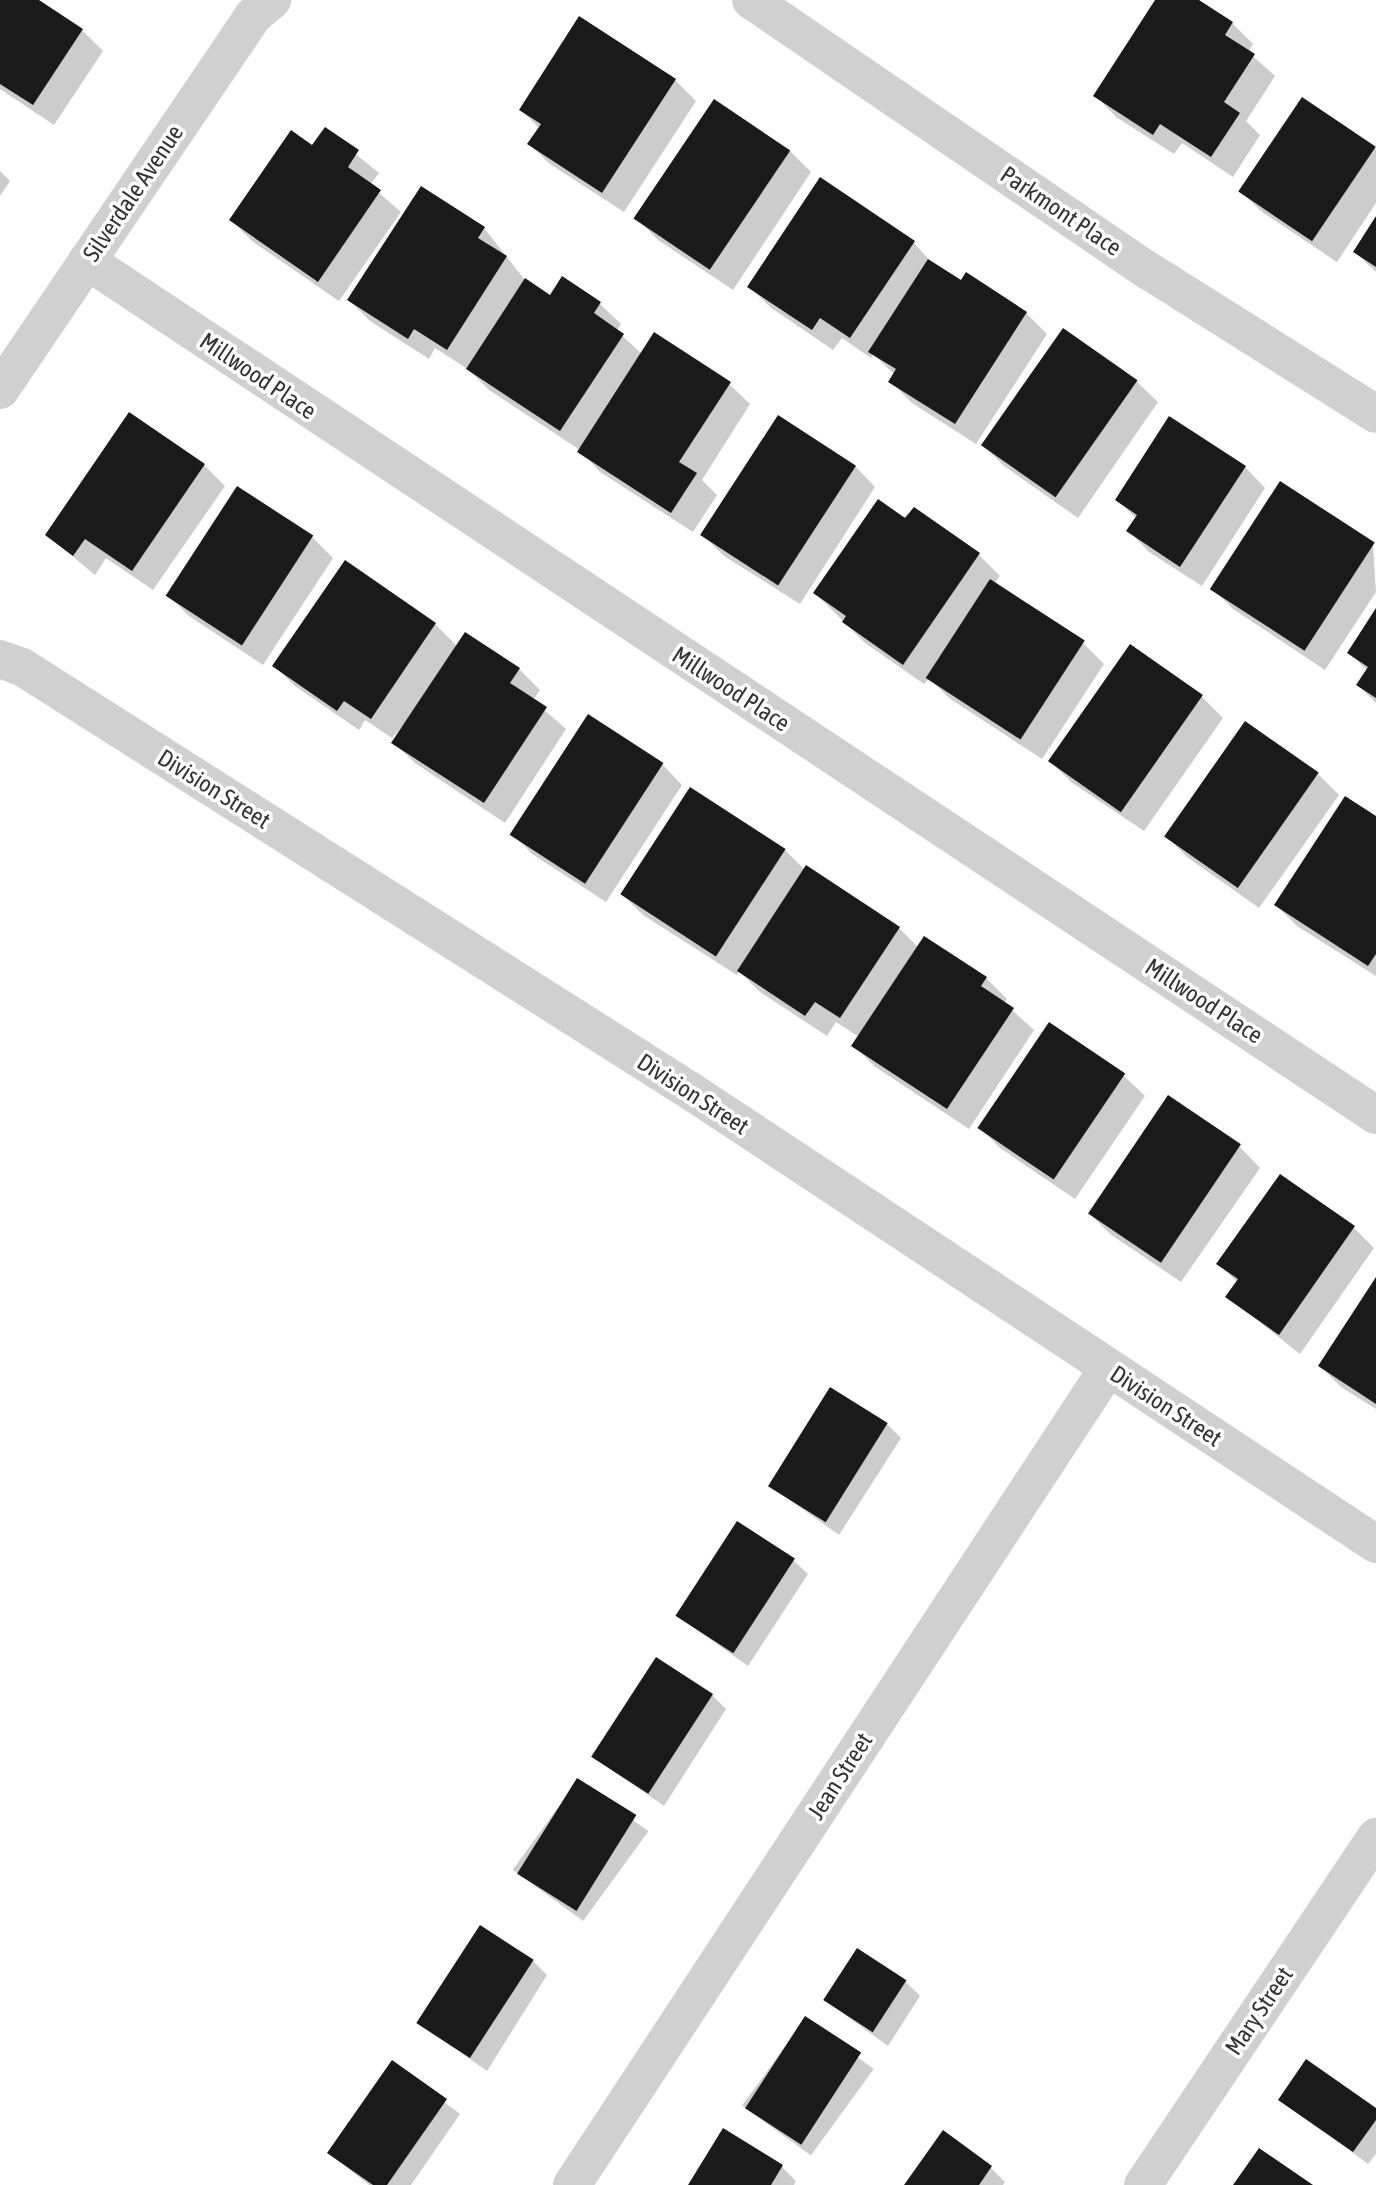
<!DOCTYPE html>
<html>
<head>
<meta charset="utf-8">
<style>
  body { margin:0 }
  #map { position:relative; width:1376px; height:2185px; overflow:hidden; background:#fff; font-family:"Asap Condensed",sans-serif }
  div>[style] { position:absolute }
  .shadow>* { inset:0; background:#0003; transform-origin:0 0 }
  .building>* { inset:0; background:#1a1a1a; transform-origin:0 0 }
  .minor>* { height:38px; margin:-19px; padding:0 19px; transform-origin:19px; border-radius:19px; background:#d0d0d0 }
  .tertiary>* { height:38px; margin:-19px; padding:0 19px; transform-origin:19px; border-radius:19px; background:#d0d0d0 }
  span { translate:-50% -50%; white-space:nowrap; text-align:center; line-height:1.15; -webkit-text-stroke:7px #fff; paint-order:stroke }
  .street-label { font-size:24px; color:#333 }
</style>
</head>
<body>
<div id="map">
  <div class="shadow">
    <i style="clip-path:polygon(0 0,36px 0,82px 30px,103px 51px,54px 125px,0 89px)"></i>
    <i style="clip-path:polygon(1157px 0,1195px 0,1232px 23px,1253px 44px,1248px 52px,1275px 76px,1246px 121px,1260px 135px,1233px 177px,1182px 143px,1174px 154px,1116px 117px,1096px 96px)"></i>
    <i style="clip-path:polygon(675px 80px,696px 101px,624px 212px,550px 164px,529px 144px,540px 129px,521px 110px)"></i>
    <i style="clip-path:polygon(1302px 100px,1376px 149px,1376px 203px,1337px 262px,1262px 212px,1241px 192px)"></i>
    <i style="clip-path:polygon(325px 129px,379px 173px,370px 185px,401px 212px,339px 301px,252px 241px,231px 220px,312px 147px)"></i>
    <i style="clip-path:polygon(790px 151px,811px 172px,733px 290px,658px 240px,637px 219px)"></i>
    <i style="clip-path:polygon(0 171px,10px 181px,0 196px)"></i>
    <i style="clip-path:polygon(1376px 219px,1376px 272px,1355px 252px)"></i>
    <i style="clip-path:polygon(484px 228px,525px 280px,550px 297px,563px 279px,600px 304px,621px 324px,617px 331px,642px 354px,729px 384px,750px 404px,702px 480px,717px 495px,693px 532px,600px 472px,580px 450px,489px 390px,469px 370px,435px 348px,429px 359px,370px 321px,349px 300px)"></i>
    <i style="clip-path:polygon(913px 242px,933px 264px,961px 282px,966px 275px,1026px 313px,1047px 334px,976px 444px,912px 403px,891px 382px,895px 375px,873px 354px,871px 358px,842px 338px,833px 350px,770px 307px,749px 286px)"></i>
    <i style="clip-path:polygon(1063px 331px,1137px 382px,1158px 402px,1078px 518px,1004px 466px,983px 445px)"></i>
    <i style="clip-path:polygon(204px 465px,225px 486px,153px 590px,106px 558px,95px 575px,47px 535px)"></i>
    <i style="clip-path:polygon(855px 466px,875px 487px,800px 604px,724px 556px,703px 535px)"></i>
    <i style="clip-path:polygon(1245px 467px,1265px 488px,1202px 586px,1149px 552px,1129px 531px,1137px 519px,1117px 500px)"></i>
    <i style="clip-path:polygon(914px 509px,979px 555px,1000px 576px,994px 584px,1083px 643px,1104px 664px,1042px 759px,949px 698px,929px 678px,924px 684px,865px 643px,815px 593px)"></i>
    <i style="clip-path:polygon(312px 537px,333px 558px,263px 665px,189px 616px,168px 595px)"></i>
    <i style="clip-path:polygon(1373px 544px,1376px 592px,1325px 670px,1233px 609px,1212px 588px)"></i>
    <i style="clip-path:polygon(1376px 611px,1376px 703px,1358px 685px,1368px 671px,1349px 653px)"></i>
    <i style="clip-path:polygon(435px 624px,457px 646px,519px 669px,540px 690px,533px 700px,566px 729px,505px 823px,415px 763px,394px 743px,410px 717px,392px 738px,365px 720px,359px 730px,295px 686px,274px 666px)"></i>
    <i style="clip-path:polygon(1130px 646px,1202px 697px,1223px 718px,1144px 831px,1071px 782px,1050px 761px)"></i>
    <i style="clip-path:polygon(1245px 723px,1318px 774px,1339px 795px,1259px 908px,1187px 857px,1166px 836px)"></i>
    <i style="clip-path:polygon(662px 764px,682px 785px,606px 902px,532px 854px,512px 833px)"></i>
    <i style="clip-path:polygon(1376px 818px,1376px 976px,1297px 926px,1276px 905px)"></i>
    <i style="clip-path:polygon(785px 850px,805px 870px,899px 928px,918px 947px,986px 978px,1007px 999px,1004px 1003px,1034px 1030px,969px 1129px,874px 1066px,854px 1045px,859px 1037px,836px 1022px,827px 1036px,760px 992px,739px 971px,737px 975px,643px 915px,622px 894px)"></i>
    <i style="clip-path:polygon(1049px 1025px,1124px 1076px,1145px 1096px,1075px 1199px,1000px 1148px,979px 1127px)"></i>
    <i style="clip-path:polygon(1240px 1147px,1260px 1168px,1181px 1282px,1110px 1234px,1089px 1213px)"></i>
    <i style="clip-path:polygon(1354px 1228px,1374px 1248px,1300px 1354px,1228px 1297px,1238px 1283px,1219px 1264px)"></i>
    <i style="clip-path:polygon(1376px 1280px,1376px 1409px,1341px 1387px,1320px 1366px)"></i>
    <i style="clip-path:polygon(887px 1424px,901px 1438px,839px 1535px,770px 1486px)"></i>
    <i style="clip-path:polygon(793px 1560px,808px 1574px,748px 1666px,677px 1616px)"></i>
    <i style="clip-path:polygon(712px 1695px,726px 1709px,664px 1806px,594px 1757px)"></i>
    <i style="left:578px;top:1780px;width:87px;height:111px;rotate:36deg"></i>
    <i style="clip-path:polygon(533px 1961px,547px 1975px,487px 2071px,420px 2024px)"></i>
    <i style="clip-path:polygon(905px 1981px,920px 1996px,888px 2046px,826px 2001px)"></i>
    <i style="left:805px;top:2019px;width:85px;height:107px;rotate:36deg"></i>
    <i style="clip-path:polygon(392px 2063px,460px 2114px,411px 2185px,369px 2185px,329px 2153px)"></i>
    <i style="clip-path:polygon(1280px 2099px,1376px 2110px,1376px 2154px,1368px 2164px)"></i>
    <i style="clip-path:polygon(724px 2130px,782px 2167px,796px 2181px,794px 2185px,690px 2185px)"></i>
    <i style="clip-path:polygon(944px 2133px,991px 2168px,1005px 2182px,1003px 2185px,906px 2185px)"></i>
  </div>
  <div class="building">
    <i style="clip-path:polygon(0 0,39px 0,83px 29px,33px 105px,0 84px)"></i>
    <i style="clip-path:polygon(1155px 0,1199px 0,1233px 22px,1225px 35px,1255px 54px,1224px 102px,1240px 113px,1211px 157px,1160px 124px,1153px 135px,1093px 96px)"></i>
    <i style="clip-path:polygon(579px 16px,676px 79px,602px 193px,527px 144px,541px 124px,519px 110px)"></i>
    <i style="left:1302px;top:97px;width:89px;height:114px;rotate:34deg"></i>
    <i style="left:714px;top:99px;width:92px;height:144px;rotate:34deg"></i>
    <i style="clip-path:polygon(325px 127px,359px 150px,348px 167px,381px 190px,318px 282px,229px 220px,291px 130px,312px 145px)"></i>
    <i style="clip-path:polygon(820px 177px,915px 241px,850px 338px,820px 318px,812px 330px,747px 287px)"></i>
    <i style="clip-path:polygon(421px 186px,485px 227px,478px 238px,507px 256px,447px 350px,414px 329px,408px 339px,347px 300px)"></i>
    <i style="clip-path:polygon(1376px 216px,1376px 267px,1353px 252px)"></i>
    <i style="clip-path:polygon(928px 259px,961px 280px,966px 272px,1027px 312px,955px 424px,888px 382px,896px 369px,868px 352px)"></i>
    <i style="clip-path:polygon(562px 276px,601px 302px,594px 313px,624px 334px,560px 431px,466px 369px,525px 278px,550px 295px)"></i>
    <i style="left:1063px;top:328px;width:91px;height:143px;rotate:35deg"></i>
    <i style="clip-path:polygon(654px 332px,731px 382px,679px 462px,697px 473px,671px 513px,577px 452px)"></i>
    <i style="clip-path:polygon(129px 412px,205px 464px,132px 571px,85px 539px,73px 556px,45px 535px)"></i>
    <i style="left:778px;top:415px;width:93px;height:143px;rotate:33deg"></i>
    <i style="clip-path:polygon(1169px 416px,1246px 466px,1180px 567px,1126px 531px,1137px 515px,1115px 500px)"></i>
    <i style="left:1280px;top:481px;width:113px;height:129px;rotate:33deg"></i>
    <i style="left:237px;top:486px;width:91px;height:131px;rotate:33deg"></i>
    <i style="clip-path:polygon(878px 499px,905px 518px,914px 507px,980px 553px,903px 665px,842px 622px,846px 616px,813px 593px)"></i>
    <i style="clip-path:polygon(345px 560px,436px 623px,371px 719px,344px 701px,337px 711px,272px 666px)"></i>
    <i style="left:990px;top:579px;width:113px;height:118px;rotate:33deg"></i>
    <i style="clip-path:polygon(1376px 608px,1376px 698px,1356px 685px,1368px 667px,1347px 653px)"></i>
    <i style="clip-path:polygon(465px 632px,520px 668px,510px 683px,547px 707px,484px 803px,391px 743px)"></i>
    <i style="left:1130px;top:644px;width:89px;height:143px;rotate:35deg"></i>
    <i style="left:588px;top:714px;width:90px;height:144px;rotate:33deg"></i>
    <i style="left:1245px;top:721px;width:90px;height:141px;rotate:35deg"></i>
    <i style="left:690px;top:787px;width:114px;height:128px;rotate:33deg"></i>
    <i style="clip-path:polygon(1345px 796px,1376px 816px,1376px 954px,1368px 966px,1274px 905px)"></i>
    <i style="clip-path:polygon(806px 865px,900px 927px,840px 1018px,815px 1002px,805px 1016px,737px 971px)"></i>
    <i style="clip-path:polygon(924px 936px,987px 977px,981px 986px,1014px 1008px,947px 1109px,851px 1046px)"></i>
    <i style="left:1049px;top:1022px;width:92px;height:128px;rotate:34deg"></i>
    <i style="left:1168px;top:1095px;width:88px;height:143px;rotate:34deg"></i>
    <i style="clip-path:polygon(1280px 1174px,1355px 1226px,1279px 1335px,1225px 1297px,1238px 1279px,1216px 1264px)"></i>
    <i style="clip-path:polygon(1376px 1277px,1376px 1404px,1318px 1366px)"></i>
    <i style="left:830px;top:1387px;width:68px;height:117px;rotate:32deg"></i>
    <i style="left:737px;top:1521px;width:69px;height:113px;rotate:33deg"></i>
    <i style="left:656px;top:1657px;width:68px;height:119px;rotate:33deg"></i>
    <i style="left:577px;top:1778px;width:70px;height:113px;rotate:32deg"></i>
    <i style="left:480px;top:1925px;width:64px;height:117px;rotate:33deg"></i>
    <i style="left:857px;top:1948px;width:59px;height:62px;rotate:33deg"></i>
    <i style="left:805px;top:2016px;width:67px;height:110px;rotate:33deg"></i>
    <i style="clip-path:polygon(1306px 2059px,1376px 2108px,1376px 2120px,1353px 2152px,1278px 2100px)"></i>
    <i style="clip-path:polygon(392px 2060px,447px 2099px,387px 2185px,373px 2185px,327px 2153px)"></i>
    <i style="clip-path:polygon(723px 2128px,783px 2165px,771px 2185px,688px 2185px)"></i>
    <i style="clip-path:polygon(943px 2130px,992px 2166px,979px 2185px,904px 2185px)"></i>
    <i style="clip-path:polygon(1259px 2148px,1313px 2185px,1233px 2185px)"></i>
  </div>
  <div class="minor">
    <i style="left:751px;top:0;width:482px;rotate:34.3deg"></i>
    <i style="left:1149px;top:271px;width:268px;rotate:32.2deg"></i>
    <i style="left:87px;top:261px;width:1546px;rotate:33.53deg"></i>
    <i style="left:0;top:390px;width:452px;rotate:-55.9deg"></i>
    <i style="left:253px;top:16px;width:25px;rotate:-40deg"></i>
    <i style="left:572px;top:2185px;width:977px;rotate:-56.73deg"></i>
    <i style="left:1143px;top:2185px;width:419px;rotate:-56.2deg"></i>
  </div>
  <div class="tertiary">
    <i style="left:0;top:659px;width:23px;rotate:20deg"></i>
    <i style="left:22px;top:667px;width:793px;rotate:32.39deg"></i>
    <i style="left:692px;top:1092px;width:820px;rotate:33.46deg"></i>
  </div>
  <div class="street-label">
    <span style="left:133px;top:193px;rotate:-56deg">Silverdale Avenue</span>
    <span style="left:1061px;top:211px;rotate:34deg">Parkmont Place</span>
    <span style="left:258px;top:376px;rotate:34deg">Millwood Place</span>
    <span style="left:731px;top:689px;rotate:33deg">Millwood Place</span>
    <span style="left:214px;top:789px;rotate:32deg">Division Street</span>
    <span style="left:1204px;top:1001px;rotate:33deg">Millwood Place</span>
    <span style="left:693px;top:1094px;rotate:33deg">Division Street</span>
    <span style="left:1166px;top:1406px;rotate:33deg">Division Street</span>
    <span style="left:840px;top:1776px;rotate:-57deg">Jean Street</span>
    <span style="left:1259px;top:2011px;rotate:-56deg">Mary Street</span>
  </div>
</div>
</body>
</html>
